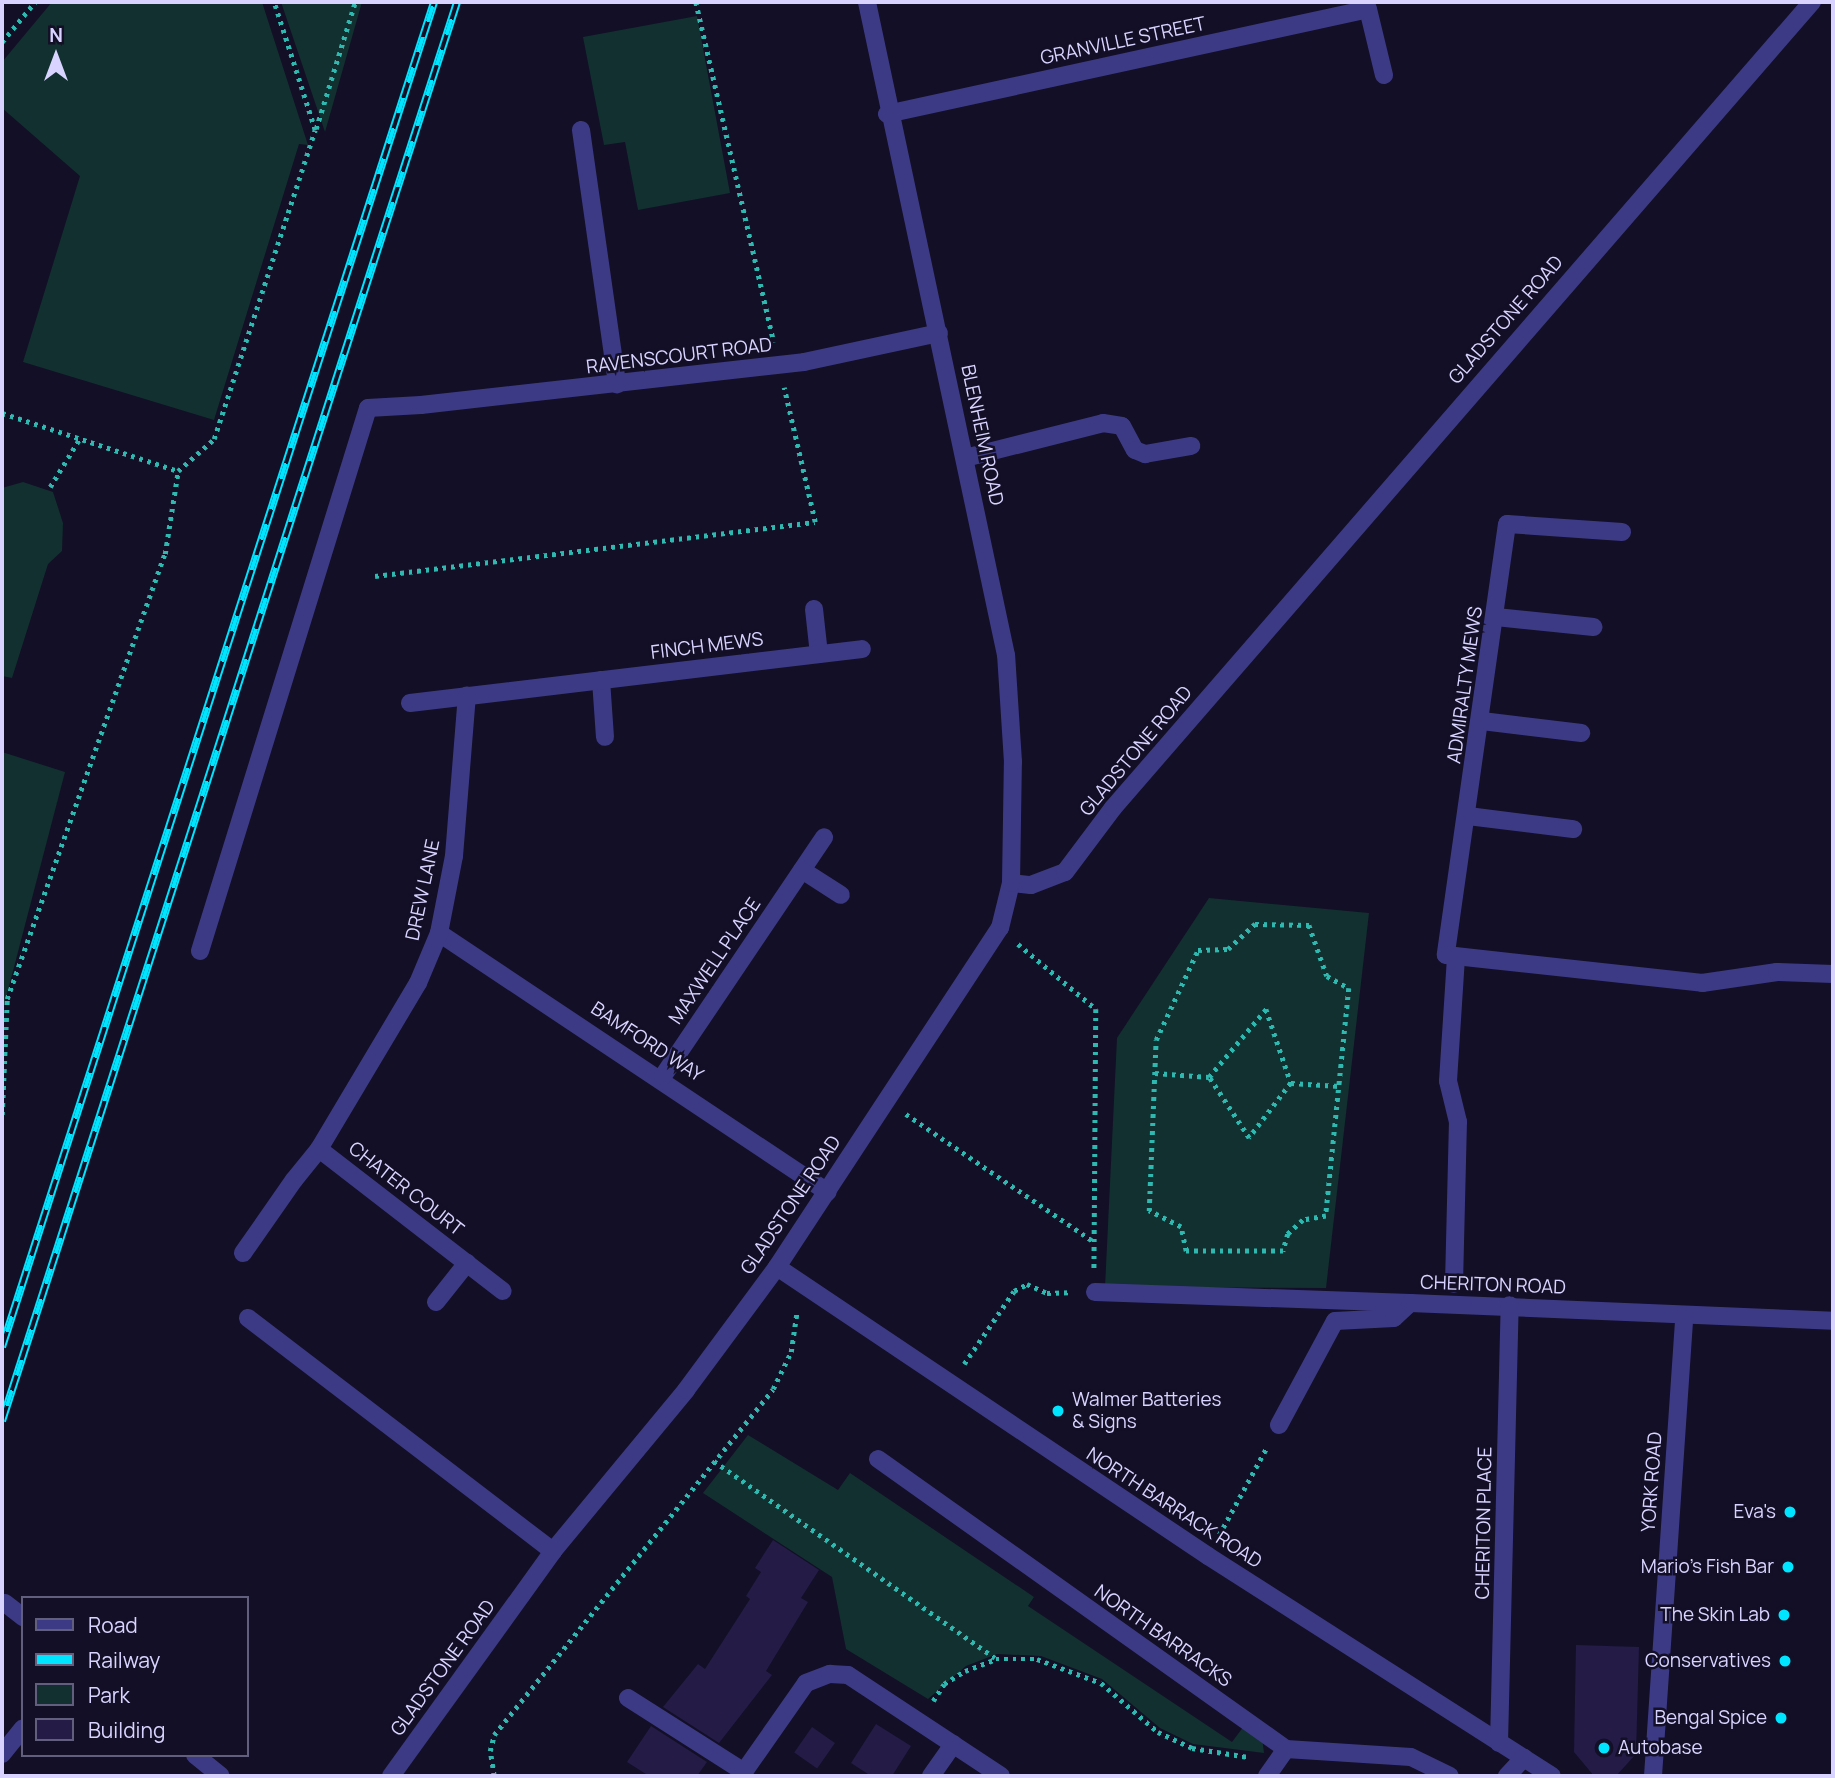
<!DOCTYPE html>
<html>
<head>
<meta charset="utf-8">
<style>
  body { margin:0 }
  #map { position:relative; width:1835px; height:1778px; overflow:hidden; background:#130f26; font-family:Manrope,sans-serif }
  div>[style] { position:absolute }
  .green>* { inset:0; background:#12302f }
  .building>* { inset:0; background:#241b47; transform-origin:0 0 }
  .path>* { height:4.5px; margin-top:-2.25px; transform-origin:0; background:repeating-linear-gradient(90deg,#2fb8b0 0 3.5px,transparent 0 8.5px) }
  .lane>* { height:18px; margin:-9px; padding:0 9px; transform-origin:9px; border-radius:9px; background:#3d3a85 }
  .street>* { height:18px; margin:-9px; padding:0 9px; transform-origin:9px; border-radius:9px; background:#3d3a85 }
  .rail>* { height:8px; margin-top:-4px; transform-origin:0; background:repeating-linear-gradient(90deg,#130f26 0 16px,#00e5ff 0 32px); box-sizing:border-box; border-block:2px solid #00e5ff }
  .dots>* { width:19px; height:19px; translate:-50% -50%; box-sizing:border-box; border:4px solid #130f26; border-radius:50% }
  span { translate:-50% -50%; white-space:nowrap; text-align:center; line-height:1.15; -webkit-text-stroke:5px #130f26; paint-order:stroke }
  .street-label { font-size:19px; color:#d9d4ff }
  .poi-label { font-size:19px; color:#d9d4ff }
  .left { translate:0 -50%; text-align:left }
  .right { translate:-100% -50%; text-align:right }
  .frame { position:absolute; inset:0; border:4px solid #d9d4ff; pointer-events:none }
  .legend { position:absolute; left:21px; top:1596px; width:228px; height:161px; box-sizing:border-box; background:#130f26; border:2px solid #625e7d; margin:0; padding:9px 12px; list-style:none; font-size:21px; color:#d9d4ff }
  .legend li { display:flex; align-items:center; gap:14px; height:35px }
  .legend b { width:35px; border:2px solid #625e7d }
  .north { position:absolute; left:21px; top:21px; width:70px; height:70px; -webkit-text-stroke:5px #130f26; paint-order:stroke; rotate:0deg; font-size:19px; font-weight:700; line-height:28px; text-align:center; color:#d9d4ff }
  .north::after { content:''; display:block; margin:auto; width:24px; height:32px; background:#d9d4ff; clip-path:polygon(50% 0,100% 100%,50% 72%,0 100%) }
</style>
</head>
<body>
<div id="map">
  <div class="green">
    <i style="clip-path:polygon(52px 2px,262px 2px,308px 145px,299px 144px,214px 420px,23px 362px,80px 176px,2px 108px,2px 62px)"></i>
    <i style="clip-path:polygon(281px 2px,362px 2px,325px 132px)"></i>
    <i style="clip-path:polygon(697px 16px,730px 193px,638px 210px,625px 142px,604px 145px,583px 37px)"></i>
    <i style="clip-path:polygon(23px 482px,53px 492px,63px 523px,62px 551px,48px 564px,12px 678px,2px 676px,2px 488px)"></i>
    <i style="clip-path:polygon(2px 752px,65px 772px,2px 1013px)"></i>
    <i style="clip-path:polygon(1209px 898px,1369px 913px,1326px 1288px,1105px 1287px,1117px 1038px)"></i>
    <i style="clip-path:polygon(748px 1435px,838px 1490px,850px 1473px,1034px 1597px,1028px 1606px,1232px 1742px,1244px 1726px,1262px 1737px,1264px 1753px,1193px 1744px,1160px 1728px,1102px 1679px,1041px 1656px,997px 1654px,966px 1666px,928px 1699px,846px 1649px,832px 1577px,703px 1493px)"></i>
  </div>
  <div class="building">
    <i style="clip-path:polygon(773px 1540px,819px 1570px,801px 1598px,808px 1602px,766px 1671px,772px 1675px,719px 1743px,663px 1707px,698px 1664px,705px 1669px,750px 1599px,746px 1596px,761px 1572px,755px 1568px)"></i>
    <i style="clip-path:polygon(1576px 1645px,1639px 1647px,1636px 1754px,1616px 1776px,1594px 1776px,1574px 1752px)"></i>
    <i style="clip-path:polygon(876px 1724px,911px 1746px,892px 1776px,871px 1776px,851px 1763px)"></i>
    <i style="clip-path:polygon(651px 1726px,707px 1762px,697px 1776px,649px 1776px,627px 1762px)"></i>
    <i style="left:812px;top:1727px;width:28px;height:31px;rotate:35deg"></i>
  </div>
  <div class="path">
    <i style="left:696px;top:2px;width:349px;rotate:77.1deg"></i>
    <i style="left:2px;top:42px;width:52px;rotate:-50.5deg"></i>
    <i style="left:316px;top:129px;width:133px;rotate:-72.9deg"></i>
    <i style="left:2px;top:413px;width:185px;rotate:18.2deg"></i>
    <i style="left:50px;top:487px;width:57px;rotate:-58.5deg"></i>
    <i style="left:375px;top:576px;width:443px;rotate:-7deg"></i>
    <i style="left:815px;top:522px;width:138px;rotate:-103deg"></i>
    <i style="left:1255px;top:924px;width:54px;rotate:1.1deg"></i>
    <i style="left:1309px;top:925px;width:54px;rotate:70.6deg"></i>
    <i style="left:1327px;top:976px;width:25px;rotate:29deg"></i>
    <i style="left:1349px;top:988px;width:229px;rotate:95.8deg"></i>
    <i style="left:1326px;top:1216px;width:23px;rotate:170deg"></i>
    <i style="left:1303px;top:1220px;width:21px;rotate:137deg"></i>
    <i style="left:1288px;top:1234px;width:18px;rotate:106deg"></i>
    <i style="left:1283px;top:1251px;width:97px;rotate:180deg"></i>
    <i style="left:1186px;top:1251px;width:25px;rotate:-102deg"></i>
    <i style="left:1181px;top:1227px;width:36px;rotate:-153deg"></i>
    <i style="left:1149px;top:1211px;width:171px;rotate:-87.7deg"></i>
    <i style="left:1156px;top:1040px;width:99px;rotate:-65deg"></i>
    <i style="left:1198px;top:950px;width:30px;rotate:-2deg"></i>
    <i style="left:1228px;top:949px;width:37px;rotate:-43deg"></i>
    <i style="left:1018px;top:944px;width:102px;rotate:39.8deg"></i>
    <i style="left:1096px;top:1009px;width:260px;rotate:90.4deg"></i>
    <i style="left:1266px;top:1009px;width:78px;rotate:71.3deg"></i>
    <i style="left:1291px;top:1083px;width:69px;rotate:127.4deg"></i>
    <i style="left:1249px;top:1138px;width:73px;rotate:-123.3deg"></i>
    <i style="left:1209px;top:1077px;width:89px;rotate:-50deg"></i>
    <i style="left:1155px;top:1073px;width:54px;rotate:4.2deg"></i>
    <i style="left:1291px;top:1083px;width:48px;rotate:3.6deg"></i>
    <i style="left:906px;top:1114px;width:226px;rotate:34.2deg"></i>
    <i style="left:2px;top:1115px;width:116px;rotate:-87.5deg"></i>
    <i style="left:7px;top:999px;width:472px;rotate:-70.5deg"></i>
    <i style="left:165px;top:554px;width:84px;rotate:-81.1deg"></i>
    <i style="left:178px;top:471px;width:48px;rotate:-41.6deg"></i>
    <i style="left:214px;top:439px;width:325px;rotate:-71.9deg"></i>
    <i style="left:315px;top:130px;width:134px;rotate:-107.8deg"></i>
    <i style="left:964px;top:1364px;width:88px;rotate:-55.6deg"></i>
    <i style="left:1014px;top:1291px;width:15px;rotate:-28deg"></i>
    <i style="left:1027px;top:1284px;width:22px;rotate:24deg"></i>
    <i style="left:1047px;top:1293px;width:23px;rotate:-2deg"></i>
    <i style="left:714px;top:1461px;width:343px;rotate:35deg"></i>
    <i style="left:1219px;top:1535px;width:100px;rotate:-61.4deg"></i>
    <i style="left:933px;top:1701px;width:20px;rotate:-57deg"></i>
    <i style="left:944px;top:1684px;width:25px;rotate:-32deg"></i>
    <i style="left:965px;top:1671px;width:33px;rotate:-21deg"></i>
    <i style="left:996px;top:1659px;width:41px"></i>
    <i style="left:1037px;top:1659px;width:68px;rotate:20.6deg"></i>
    <i style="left:1101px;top:1683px;width:75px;rotate:40.7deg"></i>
    <i style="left:1158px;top:1732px;width:38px;rotate:25deg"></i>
    <i style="left:1192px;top:1748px;width:57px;rotate:9.1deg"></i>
    <i style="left:494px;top:1776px;width:25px;rotate:-99deg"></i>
    <i style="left:490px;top:1751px;width:16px;rotate:-76deg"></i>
    <i style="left:494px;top:1735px;width:444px;rotate:-51.1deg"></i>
    <i style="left:773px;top:1389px;width:41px;rotate:-64.1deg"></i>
    <i style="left:791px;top:1352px;width:41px;rotate:-81.7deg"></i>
  </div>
  <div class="lane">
    <i style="left:581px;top:130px;width:257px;rotate:81.9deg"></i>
    <i style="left:965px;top:458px;width:142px;rotate:-14.2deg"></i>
    <i style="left:1103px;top:423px;width:19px;rotate:9deg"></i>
    <i style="left:1122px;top:426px;width:27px;rotate:62deg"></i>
    <i style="left:1135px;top:450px;width:11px;rotate:22deg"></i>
    <i style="left:1145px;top:454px;width:47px;rotate:-9.9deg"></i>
    <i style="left:1496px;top:617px;width:98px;rotate:5.9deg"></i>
    <i style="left:1482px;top:721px;width:100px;rotate:6.9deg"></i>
    <i style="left:1468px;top:816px;width:106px;rotate:7.1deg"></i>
    <i style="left:200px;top:951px;width:568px;rotate:-72.81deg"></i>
    <i style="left:368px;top:408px;width:53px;rotate:-3.2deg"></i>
    <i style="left:243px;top:1253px;width:89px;rotate:-55.1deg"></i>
    <i style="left:1095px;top:1292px;width:315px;rotate:2deg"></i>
    <i style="left:2px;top:1754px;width:33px;rotate:-51deg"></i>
  </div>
  <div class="street">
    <i style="left:887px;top:114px;width:492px;rotate:-12.3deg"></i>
    <i style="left:1368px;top:9px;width:68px;rotate:76.4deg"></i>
    <i style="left:421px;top:405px;width:385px;rotate:-6.4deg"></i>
    <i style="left:804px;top:362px;width:138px;rotate:-12.1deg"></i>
    <i style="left:1622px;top:532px;width:115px;rotate:-176deg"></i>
    <i style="left:1507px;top:524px;width:435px;rotate:98.1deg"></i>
    <i style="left:1446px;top:955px;width:258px;rotate:6.2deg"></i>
    <i style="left:1702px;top:983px;width:76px;rotate:-8.3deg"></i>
    <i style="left:1777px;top:972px;width:56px;rotate:2deg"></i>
    <i style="left:814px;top:609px;width:45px;rotate:83.7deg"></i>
    <i style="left:601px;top:680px;width:57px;rotate:86deg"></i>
    <i style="left:410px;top:703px;width:455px;rotate:-6.8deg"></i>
    <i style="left:802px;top:870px;width:46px;rotate:32.7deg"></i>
    <i style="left:1011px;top:883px;width:20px;rotate:6deg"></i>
    <i style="left:1031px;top:885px;width:36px;rotate:-21deg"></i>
    <i style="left:1065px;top:872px;width:80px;rotate:-53.1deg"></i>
    <i style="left:1113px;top:808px;width:1067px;rotate:-49.07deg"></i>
    <i style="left:439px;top:933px;width:467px;rotate:33.7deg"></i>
    <i style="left:663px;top:1076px;width:288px;rotate:-56deg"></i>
    <i style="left:319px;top:1149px;width:232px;rotate:37.7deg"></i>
    <i style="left:294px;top:1180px;width:40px;rotate:-51deg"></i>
    <i style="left:319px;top:1149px;width:193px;rotate:-59.2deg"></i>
    <i style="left:418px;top:983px;width:54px;rotate:-67.2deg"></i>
    <i style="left:439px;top:933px;width:78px;rotate:-79deg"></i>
    <i style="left:454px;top:856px;width:161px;rotate:-85.4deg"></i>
    <i style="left:777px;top:1267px;width:519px;rotate:33.84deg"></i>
    <i style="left:1208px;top:1556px;width:408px;rotate:32.6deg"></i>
    <i style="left:1454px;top:1284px;width:162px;rotate:-88.6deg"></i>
    <i style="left:1458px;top:1122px;width:42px;rotate:-103.7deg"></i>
    <i style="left:1448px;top:1081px;width:124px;rotate:-86.3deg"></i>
    <i style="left:436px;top:1302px;width:50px;rotate:-51.5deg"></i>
    <i style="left:248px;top:1318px;width:384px;rotate:37.4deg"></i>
    <i style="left:1279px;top:1425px;width:118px;rotate:-61.7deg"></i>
    <i style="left:1335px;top:1321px;width:59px;rotate:-2.9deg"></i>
    <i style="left:1394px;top:1318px;width:22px;rotate:-43deg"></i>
    <i style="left:1410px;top:1303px;width:423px;rotate:2.4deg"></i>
    <i style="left:878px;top:1459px;width:501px;rotate:35.4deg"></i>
    <i style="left:1286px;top:1749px;width:125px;rotate:3.7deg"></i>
    <i style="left:1411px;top:1757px;width:43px;rotate:26deg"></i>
    <i style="left:5px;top:1603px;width:23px;rotate:38deg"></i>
    <i style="left:628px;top:1698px;width:138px;rotate:32.5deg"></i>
    <i style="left:1499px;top:1743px;width:438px;rotate:-88.6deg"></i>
    <i style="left:195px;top:1755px;width:33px;rotate:39deg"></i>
    <i style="left:391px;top:1776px;width:277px;rotate:-54.2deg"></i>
    <i style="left:553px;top:1551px;width:209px;rotate:-50.4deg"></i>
    <i style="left:686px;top:1390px;width:153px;rotate:-53.5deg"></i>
    <i style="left:777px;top:1267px;width:406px;rotate:-56.7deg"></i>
    <i style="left:1000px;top:928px;width:46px;rotate:-76.3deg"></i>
    <i style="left:1011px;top:883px;width:121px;rotate:-89.1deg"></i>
    <i style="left:1013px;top:762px;width:107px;rotate:-93.7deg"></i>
    <i style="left:1006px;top:655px;width:668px;rotate:-102.02deg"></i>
    <i style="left:741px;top:1776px;width:113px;rotate:-55deg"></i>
    <i style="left:806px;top:1683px;width:26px;rotate:-21deg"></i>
    <i style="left:830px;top:1674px;width:18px;rotate:3deg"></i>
    <i style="left:848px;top:1675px;width:183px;rotate:33.4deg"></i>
    <i style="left:931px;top:1776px;width:39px;rotate:-55deg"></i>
    <i style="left:1267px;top:1776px;width:33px;rotate:-55deg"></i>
    <i style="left:1507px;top:1776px;width:25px;rotate:-47deg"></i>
    <i style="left:1653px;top:1776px;width:461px;rotate:-86.1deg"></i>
  </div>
  <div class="rail">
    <i style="left:2px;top:1347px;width:1413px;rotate:-72.19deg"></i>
    <i style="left:2px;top:1421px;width:1490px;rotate:-72.22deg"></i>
  </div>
  <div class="dots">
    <i style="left:1058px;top:1411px;background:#00e5ff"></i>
    <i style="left:1790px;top:1512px;background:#00e5ff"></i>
    <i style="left:1788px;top:1567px;background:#00e5ff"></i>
    <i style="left:1784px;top:1615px;background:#00e5ff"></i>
    <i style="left:1785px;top:1661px;background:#00e5ff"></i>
    <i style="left:1781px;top:1718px;background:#00e5ff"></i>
    <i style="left:1604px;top:1748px;background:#00e5ff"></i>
  </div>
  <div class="street-label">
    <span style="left:1123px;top:41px;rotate:-12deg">GRANVILLE STREET</span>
    <span style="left:1506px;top:320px;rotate:-49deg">GLADSTONE ROAD</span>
    <span style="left:679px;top:356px;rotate:-7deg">RAVENSCOURT ROAD</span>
    <span style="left:982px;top:435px;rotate:78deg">BLENHEIM ROAD</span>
    <span style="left:707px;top:646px;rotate:-7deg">FINCH MEWS</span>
    <span style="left:1465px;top:685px;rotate:-82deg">ADMIRALTY MEWS</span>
    <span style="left:1136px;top:751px;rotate:-50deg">GLADSTONE ROAD</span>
    <span style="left:423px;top:890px;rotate:-78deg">DREW LANE</span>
    <span style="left:715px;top:961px;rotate:-56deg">MAXWELL PLACE</span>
    <span style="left:647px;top:1042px;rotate:33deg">BAMFORD WAY</span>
    <span style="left:406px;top:1189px;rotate:38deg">CHATER COURT</span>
    <span style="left:791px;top:1205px;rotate:-56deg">GLADSTONE ROAD</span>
    <span style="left:1493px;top:1285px;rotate:2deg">CHERITON ROAD</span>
    <span style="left:1652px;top:1482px;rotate:-86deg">YORK ROAD</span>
    <span style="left:1174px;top:1508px;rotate:33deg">NORTH BARRACK ROAD</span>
    <span style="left:1484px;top:1523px;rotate:-89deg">CHERITON PLACE</span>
    <span style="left:1163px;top:1636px;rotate:35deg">NORTH BARRACKS</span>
    <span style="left:443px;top:1668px;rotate:-54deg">GLADSTONE ROAD</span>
  </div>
  <div class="poi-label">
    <span class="left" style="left:1072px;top:1411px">Walmer Batteries<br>&amp; Signs</span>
    <span class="right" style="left:1776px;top:1512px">Eva's</span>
    <span class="right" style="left:1774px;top:1567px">Mario's Fish Bar</span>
    <span class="right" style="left:1770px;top:1615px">The Skin Lab</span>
    <span class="right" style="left:1771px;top:1661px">Conservatives</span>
    <span class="right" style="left:1767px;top:1718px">Bengal Spice</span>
    <span class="left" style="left:1618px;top:1748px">Autobase</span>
  </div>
  <div class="frame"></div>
  <ul class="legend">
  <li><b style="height:9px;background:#3d3a85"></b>Road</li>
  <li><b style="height:9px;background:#00e5ff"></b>Railway</li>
  <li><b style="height:19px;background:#12302f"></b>Park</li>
  <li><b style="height:19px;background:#241b47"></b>Building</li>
  </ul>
  <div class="north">N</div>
</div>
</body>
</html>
